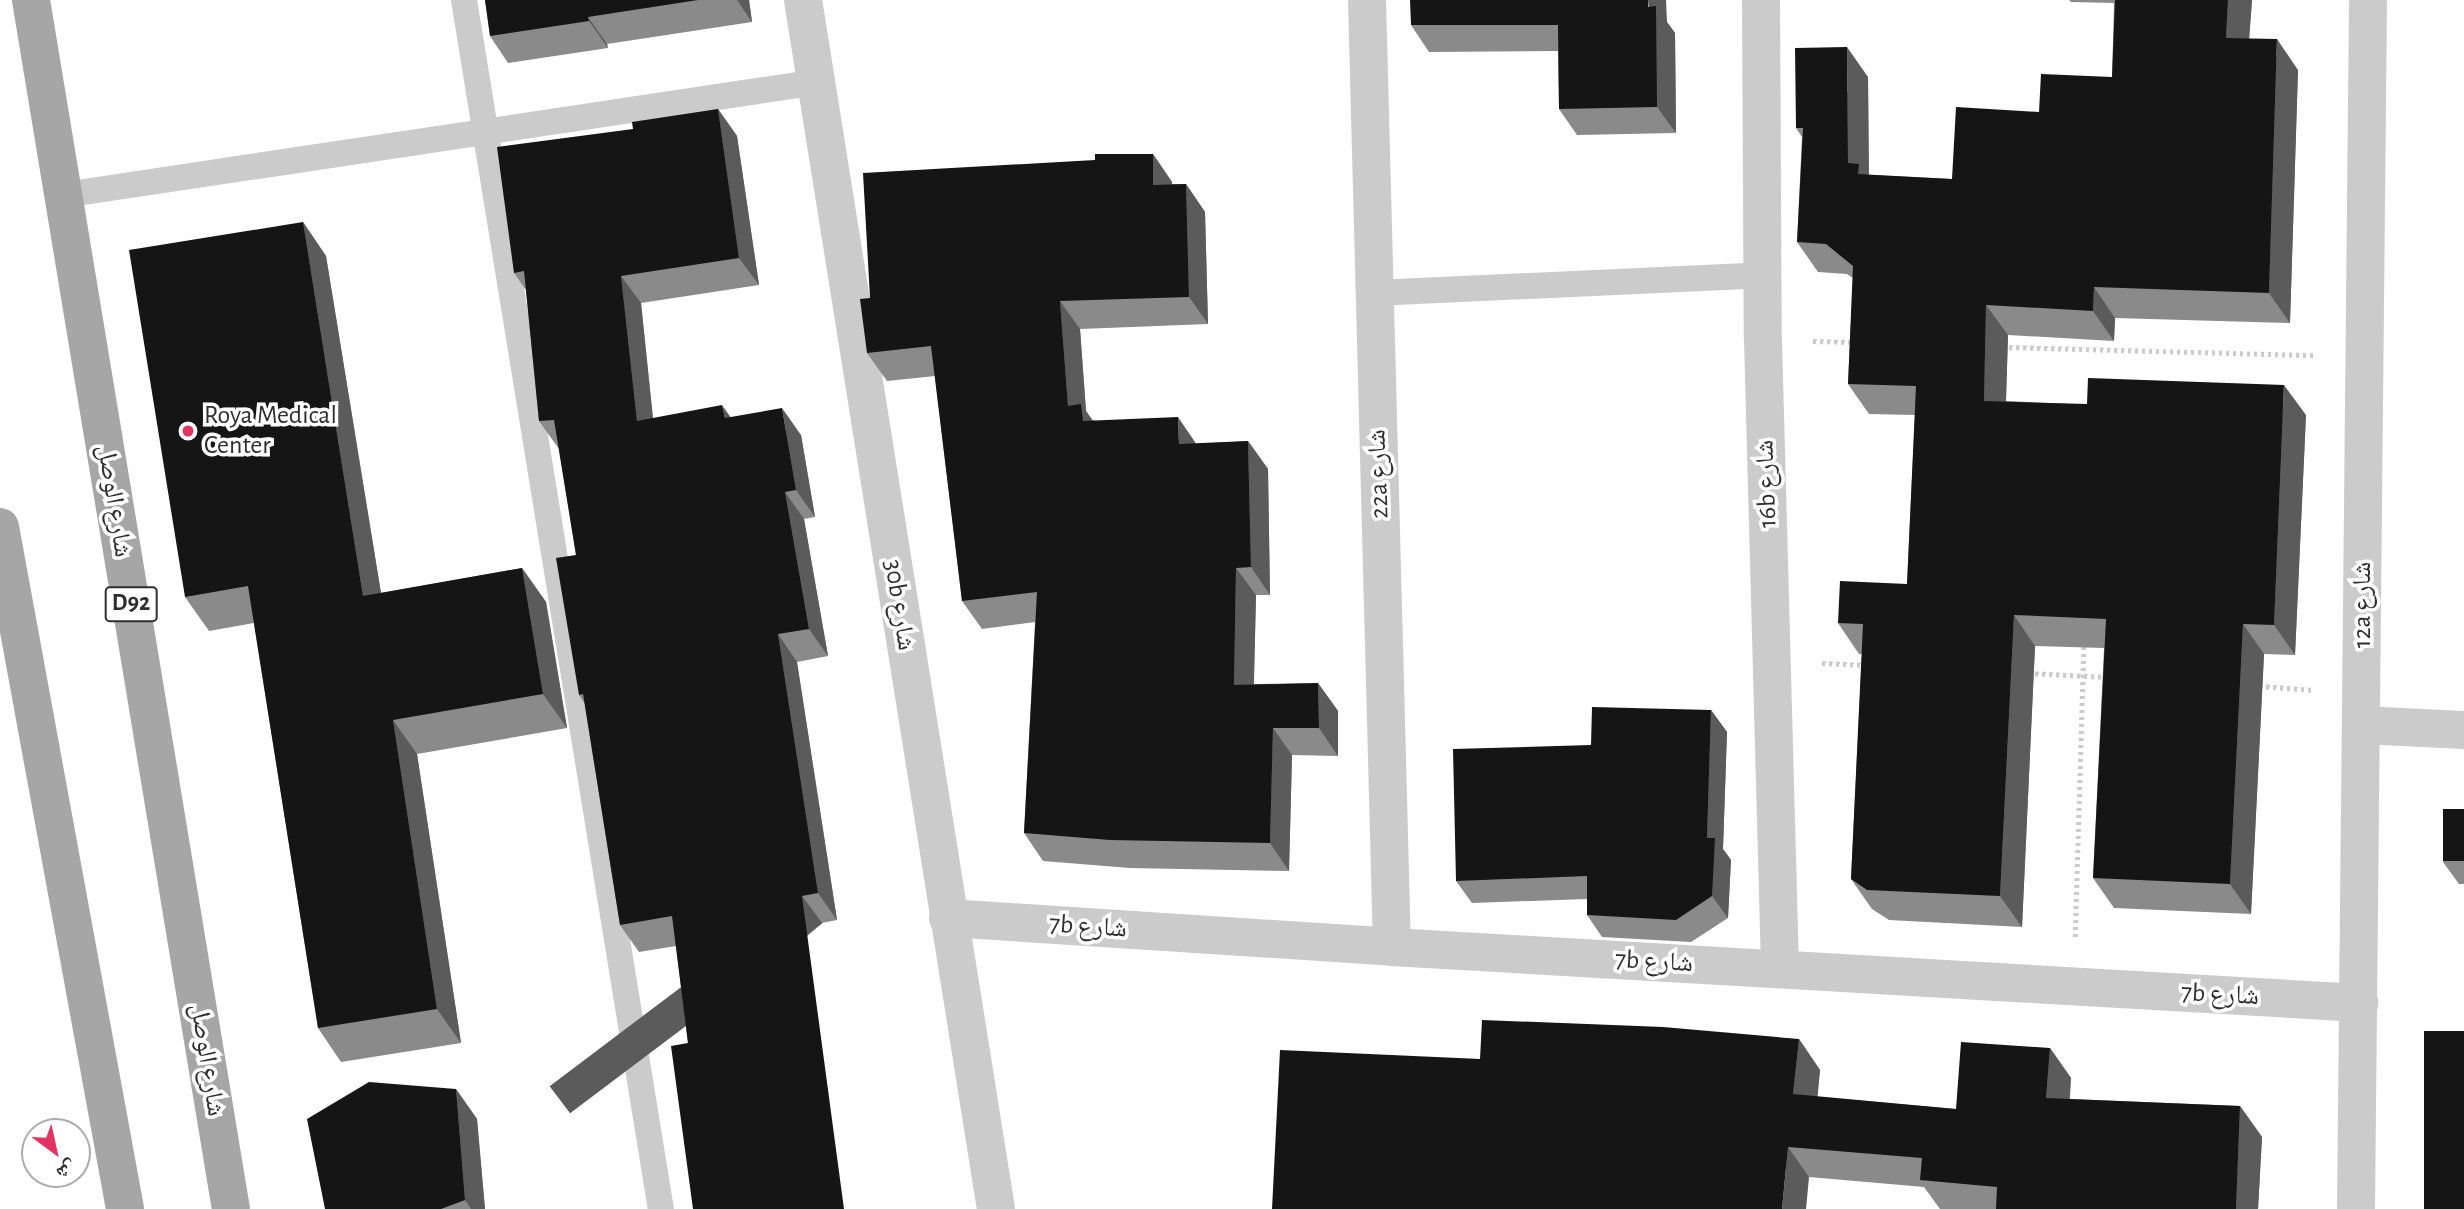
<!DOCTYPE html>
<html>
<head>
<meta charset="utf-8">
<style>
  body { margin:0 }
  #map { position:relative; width:2464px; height:1209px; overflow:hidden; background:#fff; font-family:"Alegreya Sans","Noto Naskh Arabic",sans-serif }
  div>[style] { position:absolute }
  .path>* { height:4.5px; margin-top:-2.25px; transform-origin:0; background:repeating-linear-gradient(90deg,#cbcbcb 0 3.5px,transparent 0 7px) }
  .service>* { height:26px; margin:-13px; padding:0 13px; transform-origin:13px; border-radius:13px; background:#cbcbcb }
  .minor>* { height:38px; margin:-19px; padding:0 19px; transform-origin:19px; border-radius:19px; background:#cbcbcb }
  .primary>* { height:38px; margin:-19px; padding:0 19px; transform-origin:19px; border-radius:19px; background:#a6a6a6 }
  .wall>* { inset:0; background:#8a8a8a }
  .shaded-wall>* { inset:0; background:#5b5b5b; transform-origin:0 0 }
  .building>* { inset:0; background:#151515; transform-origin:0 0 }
  .dots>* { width:19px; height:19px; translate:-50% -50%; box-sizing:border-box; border:4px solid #fff; border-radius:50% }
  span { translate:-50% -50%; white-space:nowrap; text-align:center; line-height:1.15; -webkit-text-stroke:7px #fff; paint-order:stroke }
  .shield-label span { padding:2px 5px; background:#fff; border:2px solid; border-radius:5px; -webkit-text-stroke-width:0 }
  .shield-label { font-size:24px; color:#2e2e2e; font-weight:700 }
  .poi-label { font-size:26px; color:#2e2e2e }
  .left { translate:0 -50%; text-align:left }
  .street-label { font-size:26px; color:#2e2e2e }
  .north { position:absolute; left:21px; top:1118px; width:70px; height:70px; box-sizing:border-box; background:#fff; border:2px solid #ababab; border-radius:50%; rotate:147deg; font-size:19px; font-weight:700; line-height:28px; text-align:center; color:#2e2e2e }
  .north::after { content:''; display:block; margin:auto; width:24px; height:32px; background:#e33360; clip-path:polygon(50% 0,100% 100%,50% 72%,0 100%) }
</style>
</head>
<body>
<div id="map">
  <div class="path">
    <i style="left:1813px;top:341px;width:40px;rotate:1.4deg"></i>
    <i style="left:2002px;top:347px;width:313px;rotate:1.5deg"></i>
    <i style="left:1822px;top:663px;width:44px;rotate:2.6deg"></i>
    <i style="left:2028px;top:673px;width:79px;rotate:2.9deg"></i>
    <i style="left:2259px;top:686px;width:54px;rotate:4.2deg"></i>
    <i style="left:2075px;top:937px;width:295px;rotate:-88.3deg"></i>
  </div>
  <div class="service">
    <i style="left:464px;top:0;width:1225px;rotate:80.75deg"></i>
    <i style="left:64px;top:195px;width:761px;rotate:-8.53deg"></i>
    <i style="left:1374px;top:293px;width:389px;rotate:-2.6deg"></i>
  </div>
  <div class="minor">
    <i style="left:803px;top:0;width:1224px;rotate:80.93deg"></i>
    <i style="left:1367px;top:0;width:947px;rotate:88.49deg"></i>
    <i style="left:1761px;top:0;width:340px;rotate:89.7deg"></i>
    <i style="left:1763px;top:340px;width:629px;rotate:88.45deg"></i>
    <i style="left:2361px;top:725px;width:103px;rotate:2.8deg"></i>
    <i style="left:948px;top:918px;width:445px;rotate:3.7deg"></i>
    <i style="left:1392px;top:947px;width:969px;rotate:3.31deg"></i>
    <i style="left:2356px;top:1209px;width:1209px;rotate:-89.43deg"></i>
  </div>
  <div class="primary">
    <i style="left:31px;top:0;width:1225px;rotate:80.61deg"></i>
    <i style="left:0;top:527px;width:693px;rotate:79.61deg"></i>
  </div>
  <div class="wall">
    <i style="clip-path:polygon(485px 0,749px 0,752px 22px,607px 44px,608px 48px,508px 63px,490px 36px)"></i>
    <i style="clip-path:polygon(2069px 0,2252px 0,2249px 39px,2298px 70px,2290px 323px,2115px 318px,2114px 341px,2008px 335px,2006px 401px,2306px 415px,2295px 655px,2264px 654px,2251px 914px,2114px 908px,2093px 878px,2104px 648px,2035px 646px,2022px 927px,1889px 920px,1872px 909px,1851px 879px,1862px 654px,1859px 654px,1838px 623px,1907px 584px,1915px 415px,1869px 414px,1848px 384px,1853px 278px,1847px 274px,1818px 272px,1797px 242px,1802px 137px,1796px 128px,1868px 77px,1869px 175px,1952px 179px,2039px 112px,2112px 77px,2114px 3px,2071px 2px)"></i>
    <i style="clip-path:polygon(1667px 22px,1675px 33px,1676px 133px,1577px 135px,1559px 109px,1558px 51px,1429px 52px,1411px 25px)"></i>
    <i style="clip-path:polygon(718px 109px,737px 136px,759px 285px,641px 303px,653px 418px,731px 417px,801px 435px,815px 517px,804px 519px,828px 656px,797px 662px,837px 920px,822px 923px,688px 1043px,676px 946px,639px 952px,620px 925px,585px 704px,579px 695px,576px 555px,559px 449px,539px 421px,526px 290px,514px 273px,633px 129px)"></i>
    <i style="clip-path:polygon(1153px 154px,1172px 182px,1172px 184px,1186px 184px,1205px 212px,1208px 324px,1080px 329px,1086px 411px,1092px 420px,1196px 444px,1248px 441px,1268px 469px,1270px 595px,1256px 595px,1254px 684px,1318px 683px,1338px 711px,1338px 756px,1292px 755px,1289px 871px,1130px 868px,1043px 861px,1024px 833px,1035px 622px,982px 629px,962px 601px,935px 376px,887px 381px,867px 353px,870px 298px)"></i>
    <i style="clip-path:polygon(303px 222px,326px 256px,381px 593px,522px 568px,546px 602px,567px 728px,417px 754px,461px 1043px,341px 1062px,318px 1028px,254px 623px,209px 631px,185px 597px)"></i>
    <i style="clip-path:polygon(1711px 710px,1727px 732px,1723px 849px,1731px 860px,1728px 918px,1691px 942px,1602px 937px,1587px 915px,1587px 899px,1472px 903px,1456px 881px,1591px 745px)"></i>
    <i style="clip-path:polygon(2464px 809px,2464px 884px,2459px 884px,2443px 862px)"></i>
    <i style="clip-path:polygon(1799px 1039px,1820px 1070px,1817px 1097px,1956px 1109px,2050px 1048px,2071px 1078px,2070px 1099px,2240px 1106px,2262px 1137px,2258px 1209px,1940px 1209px,1924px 1187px,1809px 1177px,1480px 1059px)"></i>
    <i style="clip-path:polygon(456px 1089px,477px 1119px,485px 1209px,325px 1209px)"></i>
  </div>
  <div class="shaded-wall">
    <i style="clip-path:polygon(737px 0,749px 0,752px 22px)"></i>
    <i style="clip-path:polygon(1648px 0,1666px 0,1667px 22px,1675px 33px,1676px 133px,1657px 107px)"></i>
    <i style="clip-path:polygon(2228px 0,2252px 0,2247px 68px,2226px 38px)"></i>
    <i style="clip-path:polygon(588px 17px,607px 44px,608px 48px,589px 21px)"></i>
    <i style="clip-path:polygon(2277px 39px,2298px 70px,2290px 323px,2269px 293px)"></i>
    <i style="clip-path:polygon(1847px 47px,1868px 77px,1869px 194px,1848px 163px)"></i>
    <i style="clip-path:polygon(718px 109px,737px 136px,759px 285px,739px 258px)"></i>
    <i style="clip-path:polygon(1153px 154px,1172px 182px,1173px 213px,1153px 185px)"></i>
    <i style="clip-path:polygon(1186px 184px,1205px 212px,1208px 324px,1189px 297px)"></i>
    <i style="clip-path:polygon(303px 222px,326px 256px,387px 630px,363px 596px)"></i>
    <i style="clip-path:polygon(621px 276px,641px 303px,656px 448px,637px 421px)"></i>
    <i style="clip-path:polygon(2094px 287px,2115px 318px,2114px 341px,2093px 311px)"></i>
    <i style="clip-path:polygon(1060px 301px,1080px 329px,1086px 411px,1101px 432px,1103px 449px,1068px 406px)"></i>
    <i style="clip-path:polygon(1986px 305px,2008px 335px,2005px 431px,1984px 401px)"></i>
    <i style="clip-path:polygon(2284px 385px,2306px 415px,2295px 655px,2274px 625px)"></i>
    <i style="clip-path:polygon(722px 405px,741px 432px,725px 418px)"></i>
    <i style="clip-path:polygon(782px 408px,801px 435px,815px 517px,796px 490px)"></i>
    <i style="clip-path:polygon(1178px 417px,1197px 445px,1179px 444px)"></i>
    <i style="clip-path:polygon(1248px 441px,1268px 469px,1270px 595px,1251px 567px)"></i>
    <i style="clip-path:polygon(785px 492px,804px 519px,828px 656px,809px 629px)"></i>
    <i style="clip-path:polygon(522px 568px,546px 602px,567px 728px,543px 694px)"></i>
    <i style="clip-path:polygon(1236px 568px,1256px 595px,1253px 713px,1234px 685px)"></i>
    <i style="clip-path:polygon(2014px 615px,2035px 646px,2022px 927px,2000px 896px)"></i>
    <i style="clip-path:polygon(2243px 624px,2264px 654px,2251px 914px,2230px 884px)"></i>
    <i style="clip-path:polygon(778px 634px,797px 662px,837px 920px,818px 893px)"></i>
    <i style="clip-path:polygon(1318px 683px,1338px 711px,1338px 756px,1319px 728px)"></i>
    <i style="clip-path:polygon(1711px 710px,1727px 732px,1723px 849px,1731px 860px,1728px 918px,1712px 896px,1707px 838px)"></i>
    <i style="clip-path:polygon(393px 720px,417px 754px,461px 1043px,437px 1009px)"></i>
    <i style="clip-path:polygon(1273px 728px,1292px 755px,1289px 871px,1270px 843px)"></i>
    <i style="left:802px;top:896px;width:34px;height:316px;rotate:53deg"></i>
    <i style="clip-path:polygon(1799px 1039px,1820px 1070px,1815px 1125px,1793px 1094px)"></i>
    <i style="clip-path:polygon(2050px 1048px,2071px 1078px,2067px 1128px,2046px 1098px)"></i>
    <i style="clip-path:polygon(456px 1089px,477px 1119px,485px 1209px,471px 1209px,465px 1200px)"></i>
    <i style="clip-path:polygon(2240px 1106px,2262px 1137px,2258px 1209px,2236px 1209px)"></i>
    <i style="clip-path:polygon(1788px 1147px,1809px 1177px,1806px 1209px,1782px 1209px)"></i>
  </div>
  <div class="building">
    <i style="clip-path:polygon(485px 0,698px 0,588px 17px,589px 21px,490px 36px)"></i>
    <i style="clip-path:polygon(1410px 0,1648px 0,1648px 7px,1656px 6px,1657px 107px,1559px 109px,1558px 25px,1411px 25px)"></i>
    <i style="clip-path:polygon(2115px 0,2228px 0,2226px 38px,2277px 39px,2269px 293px,2094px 287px,2093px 311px,1986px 305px,1984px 401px,2087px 404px,2088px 378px,2284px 385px,2274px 625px,2243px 624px,2230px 884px,2093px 878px,2106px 619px,2014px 615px,2000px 896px,1867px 890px,1851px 879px,1863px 624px,1838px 623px,1840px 581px,1907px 584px,1916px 386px,1848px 384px,1853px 266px,1826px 244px,1797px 242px,1803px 128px,1796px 128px,1795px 48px,1847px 47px,1848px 163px,1859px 164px,1858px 174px,1952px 179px,1956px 107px,2039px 112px,2041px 74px,2112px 77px)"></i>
    <i style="clip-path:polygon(718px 109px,739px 258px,621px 276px,637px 421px,722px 405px,725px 418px,782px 408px,796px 490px,785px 492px,809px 629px,778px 634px,818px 893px,802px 896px,844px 1209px,693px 1209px,671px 1046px,688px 1043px,672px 916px,620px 925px,583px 694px,579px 695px,556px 558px,576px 555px,554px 420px,539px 421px,524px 271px,514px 273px,497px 147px,633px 129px,632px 122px)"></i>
    <i style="clip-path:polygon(1095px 154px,1153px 154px,1153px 185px,1186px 184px,1189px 297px,1060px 301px,1068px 406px,1081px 404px,1083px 421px,1178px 417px,1179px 444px,1248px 441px,1251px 567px,1236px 568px,1234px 685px,1318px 683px,1319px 728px,1273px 728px,1270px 843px,1110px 840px,1024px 833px,1037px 592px,962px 601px,931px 346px,867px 353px,860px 299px,870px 298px,863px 173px,1095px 160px)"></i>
    <i style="clip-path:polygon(303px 222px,363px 596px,522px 568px,543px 694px,393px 720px,437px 1009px,318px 1028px,248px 586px,185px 597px,129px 250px)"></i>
    <i style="clip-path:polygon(1592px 707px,1711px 710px,1707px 838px,1715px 838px,1712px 896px,1676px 920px,1587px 915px,1587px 876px,1456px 881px,1453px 749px,1591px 745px)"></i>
    <i style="left:2464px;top:809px;width:52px;height:21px;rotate:90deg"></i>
    <i style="clip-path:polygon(1482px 1020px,1663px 1027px,1799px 1039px,1793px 1094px,1956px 1109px,1961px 1042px,2050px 1048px,2046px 1098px,2240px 1106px,2236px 1209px,1996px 1209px,1997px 1187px,1920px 1180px,1922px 1158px,1788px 1147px,1782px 1209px,1272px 1209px,1280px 1050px,1480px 1059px)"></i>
    <i style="left:2424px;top:1031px;width:40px;height:178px"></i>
    <i style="clip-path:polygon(369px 1082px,456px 1089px,465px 1200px,441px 1209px,325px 1209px,307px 1119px)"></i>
  </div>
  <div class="dots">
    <i style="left:188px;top:431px;background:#e33360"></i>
  </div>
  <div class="shield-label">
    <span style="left:131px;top:604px">D92</span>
  </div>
  <div class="poi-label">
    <span class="left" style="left:204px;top:431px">Roya Medical<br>Center</span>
  </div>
  <div class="street-label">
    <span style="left:1379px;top:474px;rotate:-92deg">22a شارع</span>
    <span style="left:1767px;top:484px;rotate:-92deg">16b شارع</span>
    <span style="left:114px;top:501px;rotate:81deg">شارع الوصل</span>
    <span style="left:899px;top:605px;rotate:81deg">30b شارع</span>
    <span style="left:2363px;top:605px;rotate:-90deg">12a شارع</span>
    <span style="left:1088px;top:927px;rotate:4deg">7b شارع</span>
    <span style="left:1654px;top:962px;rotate:3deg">7b شارع</span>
    <span style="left:2220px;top:995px;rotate:3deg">7b شارع</span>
    <span style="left:207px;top:1060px;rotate:81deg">شارع الوصل</span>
  </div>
  <div class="north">ش</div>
</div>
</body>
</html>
